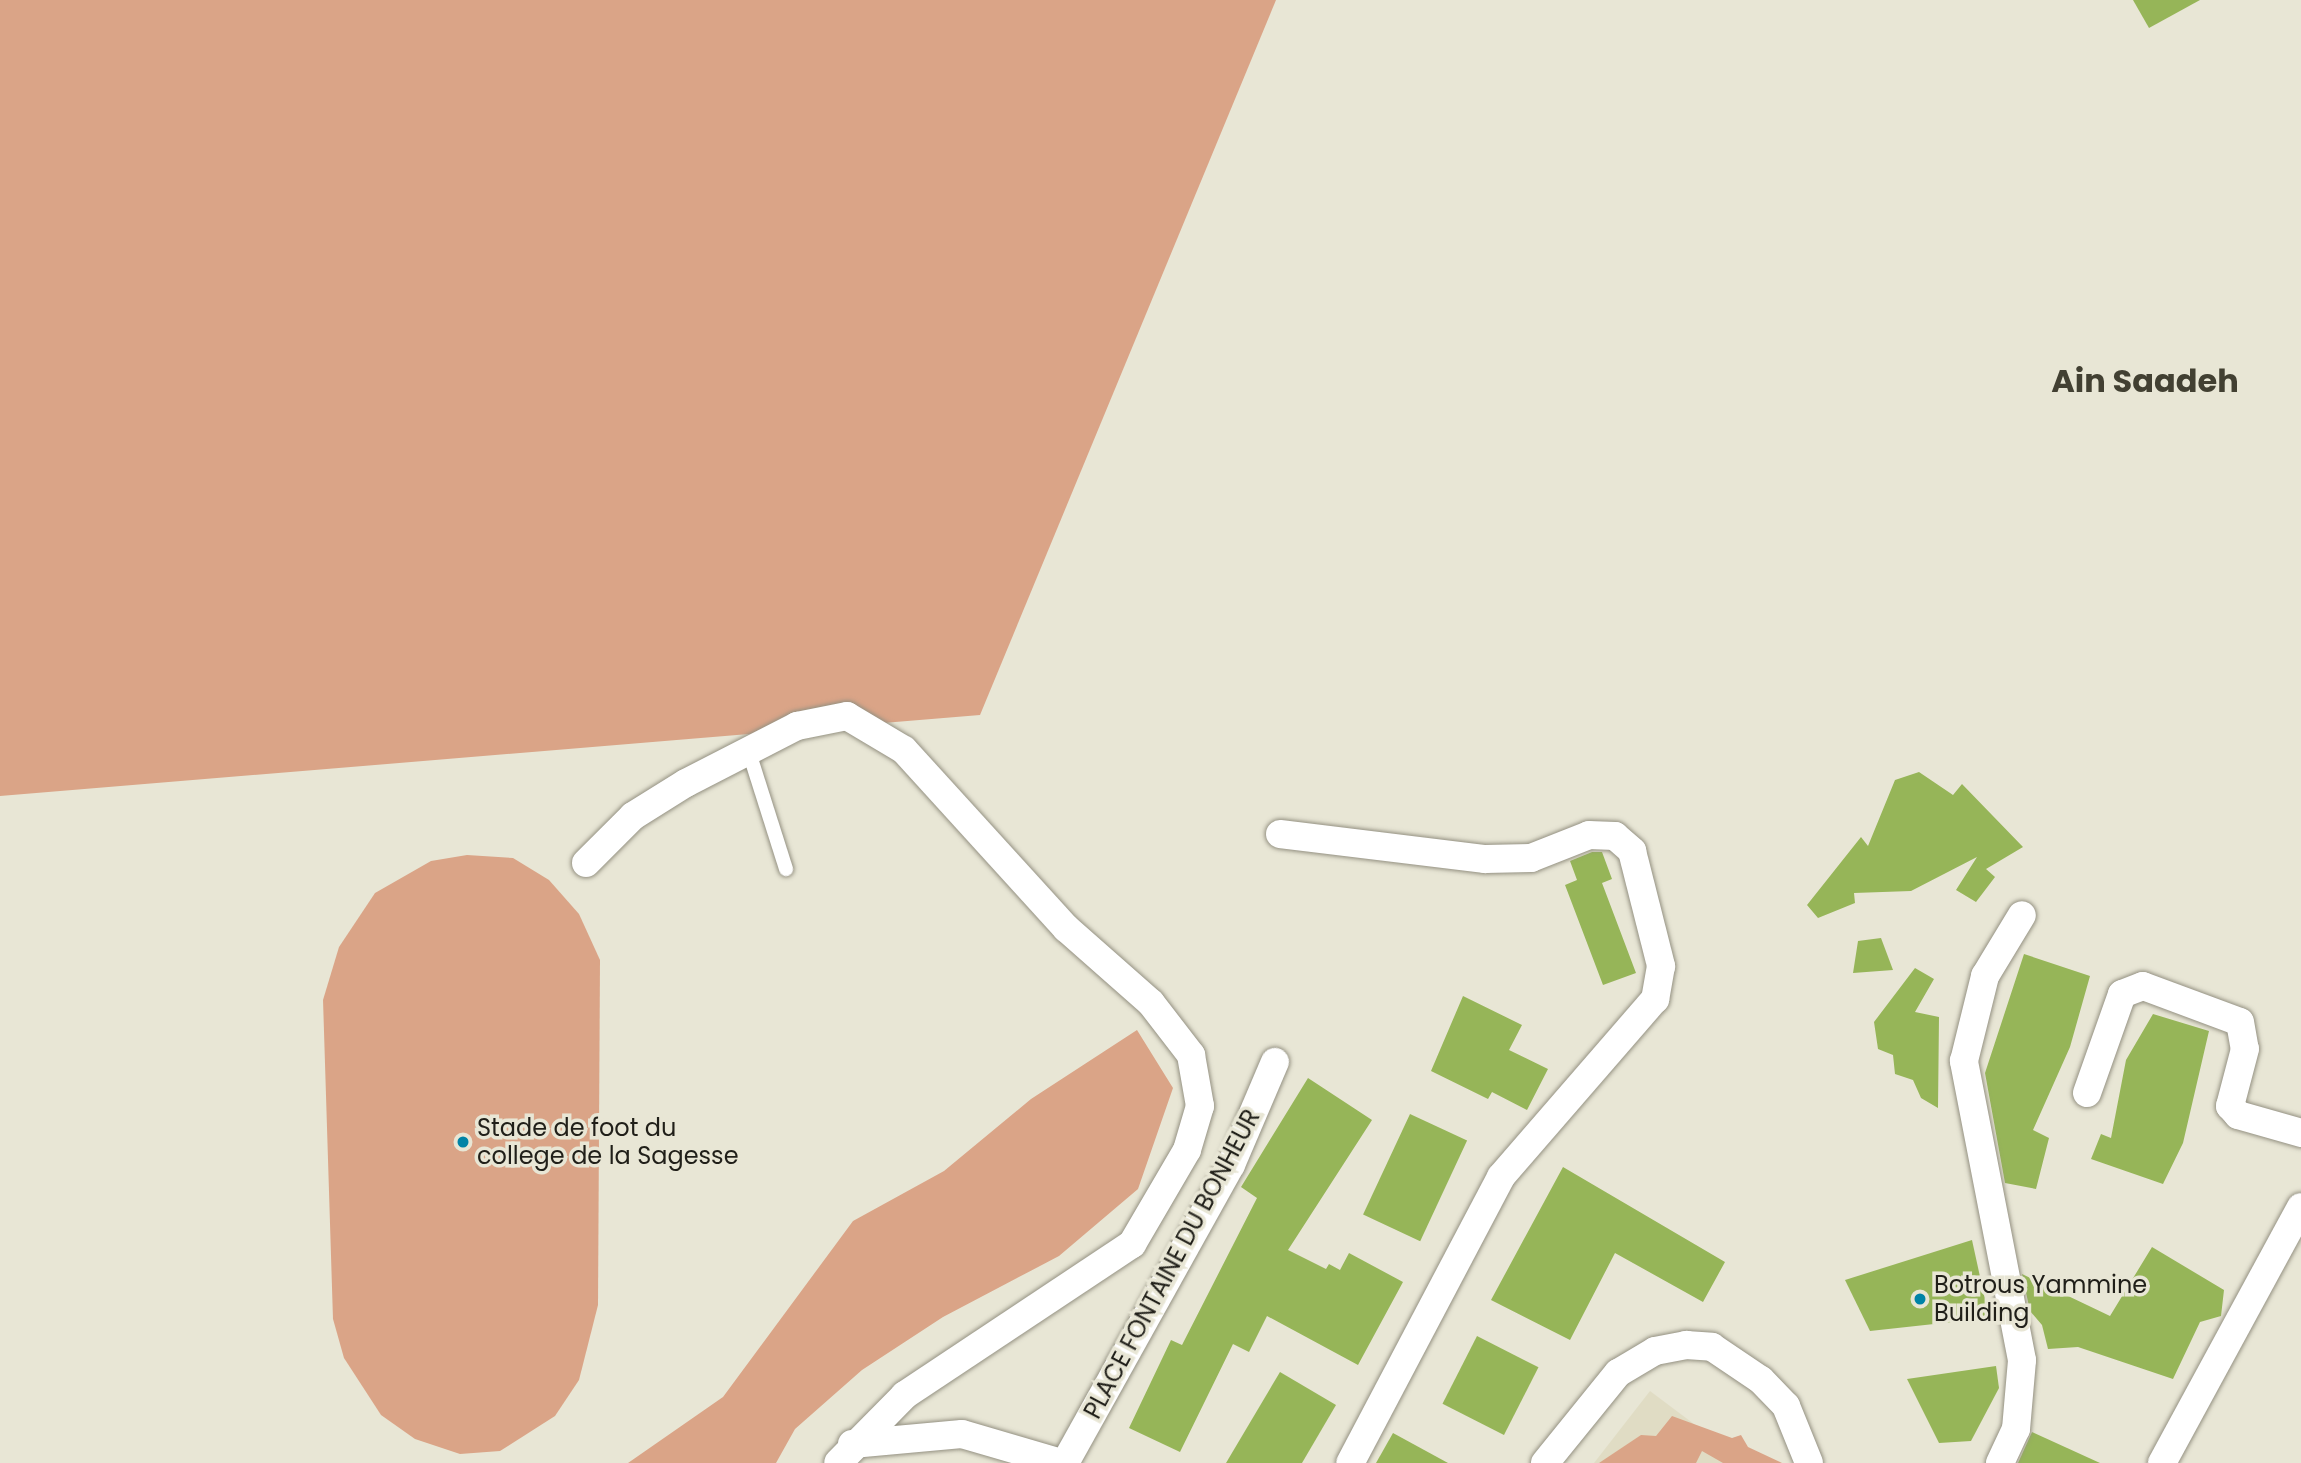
<!DOCTYPE html>
<html>
<head>
<meta charset="utf-8">
<style>
  body { margin:0 }
  #map { position:relative; width:2301px; height:1463px; overflow:hidden; background:#e8e6d5; font-family:Poppins,sans-serif }
  div>[style] { position:absolute }
  .built>* { inset:0; background:#e0dcc4 }
  .green>* { inset:0; background:#daa487 }
  .building>* { inset:0; background:#96b558; transform-origin:0 0 }
  .roads { filter:drop-shadow(0 0 2px #949182) drop-shadow(0 0 2px #949182) }
  .service>* { height:14px; margin:-7px; padding:0 7px; transform-origin:7px; border-radius:7px; background:#fff }
  .minor>* { height:28px; margin:-14px; padding:0 14px; transform-origin:14px; border-radius:14px; background:#fff }
  .dots>* { width:19px; height:19px; translate:-50% -50%; box-sizing:border-box; border:4px solid #e8e6d5; border-radius:50% }
  span { translate:-50% -50%; white-space:nowrap; text-align:center; line-height:1.15; -webkit-text-stroke:7px #e8e6d5; paint-order:stroke }
  .poi-label { font-size:24px; color:#201f19 }
  .left { translate:0 -50%; text-align:left }
  .street-label { font-size:24px; color:#201f19 }
  .district-label { font-size:32px; color:#424032; font-weight:700 }
</style>
</head>
<body>
<div id="map">
  <div class="built">
    <i style="clip-path:polygon(1650px 1391px,1746px 1463px,1594px 1463px)"></i>
  </div>
  <div class="green">
    <i style="clip-path:polygon(0 0,1276px 0,980px 715px,0 796px)"></i>
    <i style="clip-path:polygon(467px 855px,513px 858px,549px 880px,579px 914px,600px 960px,598px 1305px,579px 1380px,555px 1416px,500px 1451px,460px 1454px,415px 1439px,381px 1415px,344px 1358px,333px 1319px,323px 1000px,339px 947px,375px 893px,431px 861px)"></i>
    <i style="clip-path:polygon(1137px 1030px,1173px 1088px,1138px 1189px,1059px 1256px,943px 1317px,862px 1370px,795px 1429px,776px 1463px,628px 1463px,723px 1397px,853px 1221px,944px 1171px,1031px 1099px)"></i>
    <i style="clip-path:polygon(1672px 1416px,1732px 1438px,1741px 1435px,1748px 1447px,1782px 1463px,1723px 1463px,1702px 1451px,1696px 1463px,1599px 1463px,1641px 1435px,1656px 1436px)"></i>
  </div>
  <div class="building">
    <i style="clip-path:polygon(2133px 0,2200px 0,2149px 28px)"></i>
    <i style="clip-path:polygon(1919px 772px,1953px 795px,1962px 784px,2023px 847px,1986px 869px,1995px 877px,1976px 902px,1956px 890px,1977px 857px,1911px 891px,1854px 893px,1855px 903px,1818px 918px,1807px 905px,1861px 837px,1868px 846px,1895px 780px)"></i>
    <i style="clip-path:polygon(1592px 852px,1602px 852px,1612px 879px,1602px 883px,1636px 973px,1603px 985px,1565px 885px,1577px 880px,1570px 861px)"></i>
    <i style="clip-path:polygon(1881px 938px,1893px 970px,1853px 973px,1858px 941px)"></i>
    <i style="clip-path:polygon(2024px 954px,2090px 976px,2070px 1047px,2033px 1130px,2049px 1138px,2036px 1189px,2005px 1183px,1985px 1073px)"></i>
    <i style="clip-path:polygon(1915px 968px,1934px 979px,1915px 1012px,1939px 1017px,1938px 1108px,1921px 1098px,1913px 1080px,1895px 1074px,1893px 1055px,1878px 1049px,1874px 1022px)"></i>
    <i style="clip-path:polygon(1463px 996px,1522px 1025px,1509px 1050px,1548px 1069px,1527px 1110px,1492px 1092px,1488px 1099px,1431px 1071px)"></i>
    <i style="clip-path:polygon(2153px 1014px,2209px 1031px,2183px 1143px,2163px 1184px,2091px 1159px,2101px 1134px,2111px 1138px,2126px 1060px)"></i>
    <i style="clip-path:polygon(1308px 1078px,1372px 1120px,1288px 1250px,1326px 1269px,1329px 1264px,1340px 1270px,1349px 1253px,1403px 1282px,1358px 1365px,1267px 1316px,1249px 1352px,1233px 1344px,1180px 1452px,1129px 1428px,1171px 1340px,1182px 1345px,1257px 1198px,1241px 1187px)"></i>
    <i style="left:1410px;top:1114px;width:63px;height:111px;rotate:25deg"></i>
    <i style="clip-path:polygon(1563px 1167px,1725px 1262px,1703px 1302px,1615px 1253px,1570px 1340px,1491px 1300px)"></i>
    <i style="clip-path:polygon(1972px 1240px,1989px 1318px,1870px 1331px,1845px 1280px)"></i>
    <i style="clip-path:polygon(2152px 1247px,2224px 1290px,2221px 1316px,2200px 1322px,2173px 1379px,2078px 1347px,2048px 1349px,2042px 1325px,2030px 1311px,2022px 1274px,2110px 1316px)"></i>
    <i style="left:1477px;top:1336px;width:69px;height:76px;rotate:27deg"></i>
    <i style="clip-path:polygon(1996px 1366px,1999px 1388px,1971px 1441px,1939px 1443px,1907px 1379px)"></i>
    <i style="clip-path:polygon(1280px 1372px,1336px 1405px,1302px 1463px,1226px 1463px)"></i>
    <i style="clip-path:polygon(2032px 1432px,2100px 1463px,2018px 1463px)"></i>
    <i style="clip-path:polygon(1393px 1433px,1448px 1463px,1376px 1463px)"></i>
  </div>
  <div class="roads">
    <div class="service">
      <i style="left:748px;top:749px;width:126px;rotate:72.4deg"></i>
    </div>
    <div class="minor">
      <i style="left:1280px;top:834px;width:207px;rotate:7deg"></i>
      <i style="left:1485px;top:859px;width:46px;rotate:-1.2deg"></i>
      <i style="left:1531px;top:858px;width:62px;rotate:-21.6deg"></i>
      <i style="left:1589px;top:835px;width:26px;rotate:2deg"></i>
      <i style="left:1615px;top:836px;width:23px;rotate:41deg"></i>
      <i style="left:1632px;top:851px;width:119px;rotate:75.8deg"></i>
      <i style="left:1661px;top:966px;width:34px;rotate:100deg"></i>
      <i style="left:1655px;top:999px;width:235px;rotate:130.9deg"></i>
      <i style="left:1501px;top:1177px;width:323px;rotate:117.8deg"></i>
      <i style="left:586px;top:863px;width:66px;rotate:-45deg"></i>
      <i style="left:633px;top:816px;width:62px;rotate:-31.9deg"></i>
      <i style="left:686px;top:783px;width:125px;rotate:-27.2deg"></i>
      <i style="left:797px;top:726px;width:51px;rotate:-11.3deg"></i>
      <i style="left:847px;top:716px;width:66px;rotate:30.8deg"></i>
      <i style="left:904px;top:750px;width:241px;rotate:47.7deg"></i>
      <i style="left:1066px;top:928px;width:113px;rotate:41.4deg"></i>
      <i style="left:1151px;top:1003px;width:66px;rotate:52.4deg"></i>
      <i style="left:1191px;top:1055px;width:52px;rotate:80deg"></i>
      <i style="left:1200px;top:1106px;width:46px;rotate:106.5deg"></i>
      <i style="left:1187px;top:1150px;width:109px;rotate:120.3deg"></i>
      <i style="left:1132px;top:1244px;width:273px;rotate:146.4deg"></i>
      <i style="left:905px;top:1395px;width:95px;rotate:134.6deg"></i>
      <i style="left:2087px;top:1093px;width:105px;rotate:-70.5deg"></i>
      <i style="left:2122px;top:994px;width:22px;rotate:-21deg"></i>
      <i style="left:2143px;top:986px;width:103px;rotate:20.4deg"></i>
      <i style="left:2240px;top:1022px;width:27px;rotate:80deg"></i>
      <i style="left:2245px;top:1049px;width:59px;rotate:104.7deg"></i>
      <i style="left:2230px;top:1106px;width:12px;rotate:48deg"></i>
      <i style="left:2238px;top:1115px;width:66px;rotate:15.9deg"></i>
      <i style="left:852px;top:1444px;width:110px;rotate:-5.2deg"></i>
      <i style="left:962px;top:1434px;width:103px;rotate:16.3deg"></i>
      <i style="left:1065px;top:1463px;width:341px;rotate:-60.9deg"></i>
      <i style="left:1231px;top:1165px;width:112px;rotate:-66.9deg"></i>
      <i style="left:1545px;top:1463px;width:116px;rotate:-51deg"></i>
      <i style="left:1618px;top:1373px;width:43px;rotate:-30.7deg"></i>
      <i style="left:1655px;top:1351px;width:32px;rotate:-11deg"></i>
      <i style="left:1686px;top:1345px;width:26px;rotate:4deg"></i>
      <i style="left:1712px;top:1347px;width:59px;rotate:34deg"></i>
      <i style="left:1761px;top:1380px;width:36px;rotate:46deg"></i>
      <i style="left:1786px;top:1406px;width:61px;rotate:68deg"></i>
      <i style="left:2000px;top:1463px;width:38px;rotate:-65deg"></i>
      <i style="left:2016px;top:1429px;width:69px;rotate:-85deg"></i>
      <i style="left:2022px;top:1360px;width:305px;rotate:-101deg"></i>
      <i style="left:1964px;top:1061px;width:88px;rotate:-76.1deg"></i>
      <i style="left:1985px;top:976px;width:71px;rotate:-58.8deg"></i>
      <i style="left:2162px;top:1463px;width:291px;rotate:-61.5deg"></i>
    </div>
  </div>
  <div class="dots">
    <i style="left:463px;top:1142px;background:#0083a6"></i>
    <i style="left:1920px;top:1299px;background:#0083a6"></i>
  </div>
  <div class="poi-label">
    <span class="left" style="left:477px;top:1142px">Stade de foot du<br>college de la Sagesse</span>
    <span class="left" style="left:1934px;top:1299px">Botrous Yammine<br>Building</span>
  </div>
  <div class="street-label">
    <span style="left:1172px;top:1264px;rotate:-62deg">PLACE FONTAINE DU BONHEUR</span>
  </div>
  <div class="district-label">
    <span style="left:2145px;top:381px">Ain Saadeh</span>
  </div>
</div>
</body>
</html>
